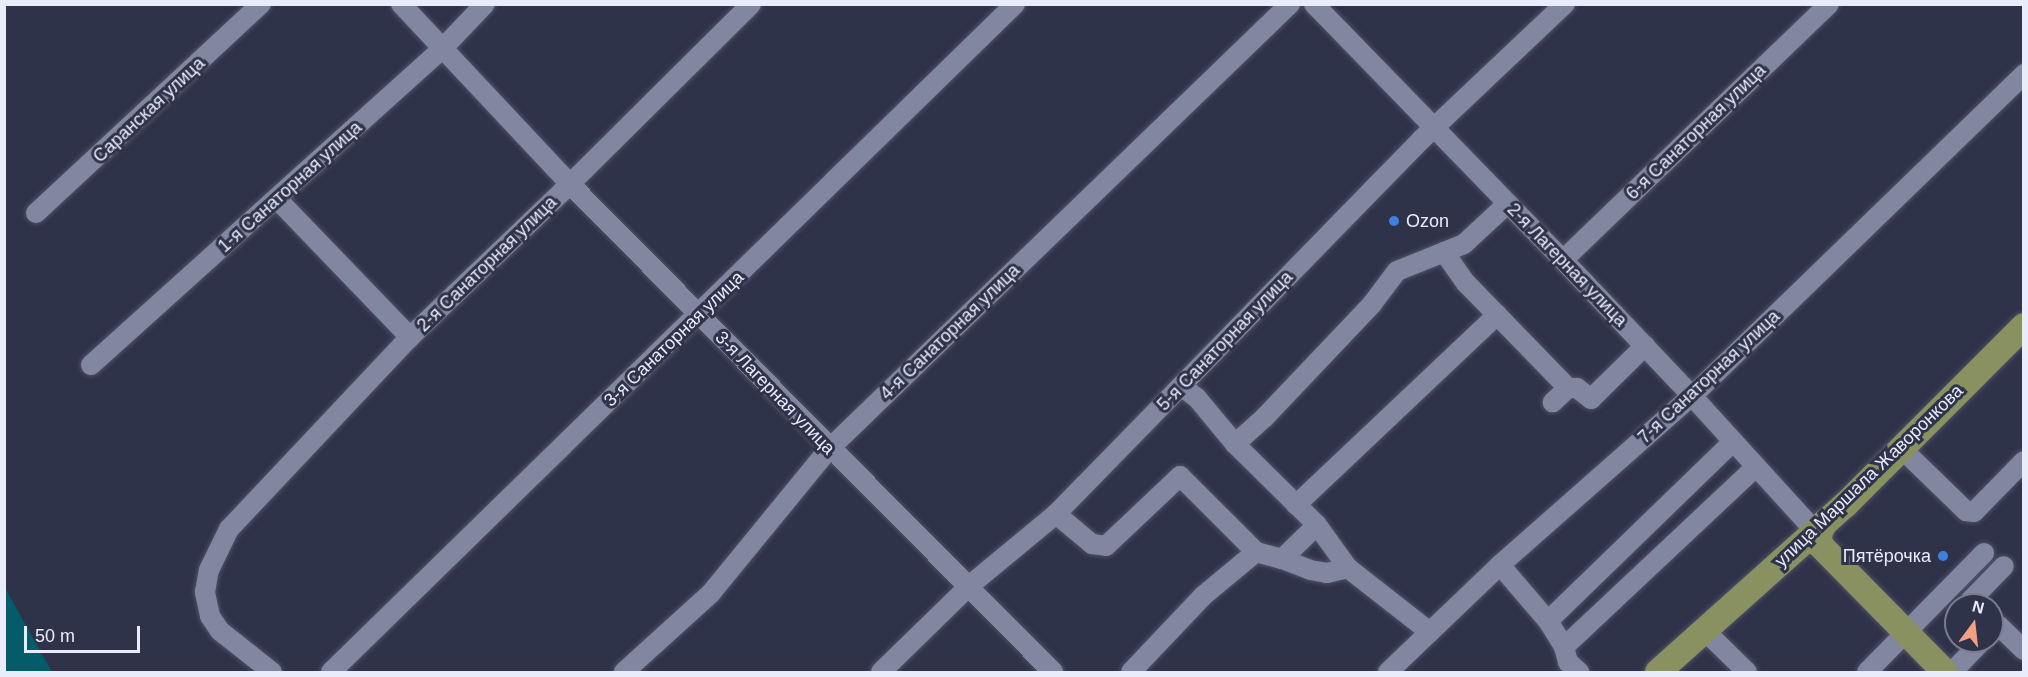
<!DOCTYPE html>
<html>
<head>
<meta charset="utf-8">
<style>
  body { margin:0 }
  #map { position:relative; width:2028px; height:677px; overflow:hidden; background:#2f334a; font-family:Arial,sans-serif }
  div>[style] { position:absolute }
  .water>* { inset:0; background:#045b69 }
  .roads { filter:drop-shadow(0 0 2px #4e5165) drop-shadow(0 0 2px #4e5165) }
  .minor>* { height:20px; margin:-10px; padding:0 10px; transform-origin:10px; border-radius:10px; background:#8186a1 }
  .major>* { height:26px; margin:-13px; padding:0 13px; transform-origin:13px; border-radius:13px; background:#899161 }
  .dots>* { width:16px; height:16px; translate:-50% -50%; box-sizing:border-box; border:3px solid #2f334a; border-radius:50% }
  span { translate:-50% -50%; white-space:nowrap; text-align:center; line-height:1.15; -webkit-text-stroke:6px #2f334a; paint-order:stroke }
  .street-label { font-size:18px; color:#e9ecfb }
  .poi-label { font-size:18px; color:#e9ecfb }
  .left { translate:0 -50%; text-align:left }
  .right { translate:-100% -50%; text-align:right }
  .frame { position:absolute; inset:0; border:6px solid #e9ecfb; pointer-events:none }
  .north { position:absolute; left:1944px; top:593px; width:60px; height:60px; box-sizing:border-box; background:#2f334a; border:2px solid #797d91; border-radius:50%; rotate:15deg; font-size:16px; font-weight:700; line-height:24px; text-align:center; color:#e9ecfb }
  .north::after { content:''; display:block; margin:auto; width:21px; height:27px; background:#f3a081; clip-path:polygon(50% 0,100% 100%,50% 72%,0 100%) }
  .scale { position:absolute; left:24px; top:626px; width:116px; height:27px; box-sizing:border-box; border:3px solid #e9ecfb; border-top:0; padding-left:8px; font-size:18px; line-height:21px; white-space:nowrap; color:#e9ecfb; -webkit-text-stroke:4px #2f334a; paint-order:stroke }
</style>
</head>
<body>
<div id="map">
  <div class="water">
    <i style="clip-path:polygon(4px 588px,5px 588px,52px 672px,5px 672px)"></i>
  </div>
  <div class="roads">
    <div class="minor">
      <i style="left:401px;top:4px;width:247px;rotate:46.8deg"></i>
      <i style="left:570px;top:184px;width:687px;rotate:45.3deg"></i>
      <i style="left:1314px;top:4px;width:357px;rotate:45.8deg"></i>
      <i style="left:1563px;top:260px;width:187px;rotate:46.5deg"></i>
      <i style="left:1692px;top:396px;width:183px;rotate:47.7deg"></i>
      <i style="left:1815px;top:531px;width:5px;rotate:11deg"></i>
      <i style="left:277px;top:199px;width:192px;rotate:46.1deg"></i>
      <i style="left:36px;top:213px;width:307px;rotate:-42.9deg"></i>
      <i style="left:1444px;top:252px;width:38px;rotate:55deg"></i>
      <i style="left:1466px;top:283px;width:146px;rotate:45.8deg"></i>
      <i style="left:1568px;top:388px;width:21px;rotate:137deg"></i>
      <i style="left:1563px;top:260px;width:369px;rotate:-43.9deg"></i>
      <i style="left:91px;top:365px;width:472px;rotate:-42deg"></i>
      <i style="left:442px;top:49px;width:62px;rotate:-46.3deg"></i>
      <i style="left:1181px;top:386px;width:20px;rotate:37deg"></i>
      <i style="left:1197px;top:398px;width:60px;rotate:50.4deg"></i>
      <i style="left:1235px;top:444px;width:115px;rotate:44.6deg"></i>
      <i style="left:1317px;top:525px;width:49px;rotate:135.8deg"></i>
      <i style="left:1282px;top:559px;width:27px;rotate:-165deg"></i>
      <i style="left:1568px;top:388px;width:9px"></i>
      <i style="left:1577px;top:388px;width:18px;rotate:38deg"></i>
      <i style="left:1591px;top:399px;width:76px;rotate:-44.5deg"></i>
      <i style="left:1235px;top:444px;width:39px;rotate:-42deg"></i>
      <i style="left:1264px;top:418px;width:157px;rotate:-46.5deg"></i>
      <i style="left:1372px;top:304px;width:41px;rotate:-52.9deg"></i>
      <i style="left:1397px;top:271px;width:72px;rotate:-21.9deg"></i>
      <i style="left:1464px;top:244px;width:59px;rotate:-42.9deg"></i>
      <i style="left:1901px;top:448px;width:91px;rotate:44.1deg"></i>
      <i style="left:1966px;top:511px;width:8px;rotate:7deg"></i>
      <i style="left:1974px;top:512px;width:71px;rotate:-45.6deg"></i>
      <i style="left:1296px;top:505px;width:277px;rotate:-43.4deg"></i>
      <i style="left:1056px;top:514px;width:47px;rotate:39.8deg"></i>
      <i style="left:1092px;top:544px;width:14px;rotate:8deg"></i>
      <i style="left:1106px;top:546px;width:102px;rotate:-43.4deg"></i>
      <i style="left:1180px;top:476px;width:107px;rotate:45deg"></i>
      <i style="left:1256px;top:552px;width:67px;rotate:140.4deg"></i>
      <i style="left:1204px;top:595px;width:106px;rotate:133.5deg"></i>
      <i style="left:1282px;top:559px;width:30px;rotate:21deg"></i>
      <i style="left:1310px;top:570px;width:17px;rotate:10deg"></i>
      <i style="left:1327px;top:573px;width:22px;rotate:-13deg"></i>
      <i style="left:1348px;top:568px;width:53px;rotate:-125.8deg"></i>
      <i style="left:1500px;top:565px;width:74px;rotate:49.4deg"></i>
      <i style="left:1548px;top:621px;width:31px;rotate:58deg"></i>
      <i style="left:1564px;top:647px;width:263px;rotate:-43.2deg"></i>
      <i style="left:1348px;top:568px;width:104px;rotate:38deg"></i>
      <i style="left:1977px;top:605px;width:8px;rotate:-140deg"></i>
      <i style="left:1971px;top:600px;width:47px;rotate:-45.9deg"></i>
      <i style="left:1548px;top:621px;width:257px;rotate:-44.1deg"></i>
      <i style="left:1704px;top:630px;width:60px;rotate:44.3deg"></i>
      <i style="left:1992px;top:631px;width:8px;rotate:-45deg"></i>
      <i style="left:1998px;top:625px;width:36px;rotate:44deg"></i>
      <i style="left:1564px;top:647px;width:16px;rotate:75deg"></i>
      <i style="left:1568px;top:662px;width:15px;rotate:42deg"></i>
      <i style="left:1956px;top:668px;width:37px;rotate:-46deg"></i>
      <i style="left:272px;top:672px;width:66px;rotate:-141.7deg"></i>
      <i style="left:220px;top:631px;width:18px;rotate:-124deg"></i>
      <i style="left:210px;top:616px;width:25px;rotate:-102deg"></i>
      <i style="left:205px;top:592px;width:22px;rotate:-80deg"></i>
      <i style="left:209px;top:570px;width:46px;rotate:-64deg"></i>
      <i style="left:229px;top:529px;width:264px;rotate:-46.7deg"></i>
      <i style="left:410px;top:337px;width:221px;rotate:-43.7deg"></i>
      <i style="left:570px;top:184px;width:255px;rotate:-44.8deg"></i>
      <i style="left:331px;top:672px;width:956px;rotate:-44.32deg"></i>
      <i style="left:624px;top:672px;width:118px;rotate:-42.2deg"></i>
      <i style="left:711px;top:593px;width:186px;rotate:-50.7deg"></i>
      <i style="left:829px;top:449px;width:641px;rotate:-43.99deg"></i>
      <i style="left:881px;top:672px;width:123px;rotate:-44.3deg"></i>
      <i style="left:969px;top:586px;width:113px;rotate:-39.6deg"></i>
      <i style="left:1056px;top:514px;width:524px;rotate:-45.7deg"></i>
      <i style="left:1422px;top:139px;width:197px;rotate:-43.4deg"></i>
      <i style="left:1388px;top:672px;width:155px;rotate:-43.7deg"></i>
      <i style="left:1500px;top:565px;width:256px;rotate:-41.4deg"></i>
      <i style="left:1692px;top:396px;width:463px;rotate:-44.1deg"></i>
      <i style="left:1867px;top:672px;width:167px;rotate:-45.5deg"></i>
    </div>
    <div class="major">
      <i style="left:1825px;top:522px;width:13px;rotate:117deg"></i>
      <i style="left:1819px;top:534px;width:11px;rotate:85deg"></i>
      <i style="left:1820px;top:545px;width:178px;rotate:45.5deg"></i>
      <i style="left:1658px;top:672px;width:251px;rotate:-41.8deg"></i>
      <i style="left:1845px;top:505px;width:253px;rotate:-45deg"></i>
    </div>
  </div>
  <div class="dots">
    <i style="left:1394px;top:221px;background:#3f7fe0"></i>
    <i style="left:1943px;top:556px;background:#3f7fe0"></i>
  </div>
  <div class="street-label">
    <span style="left:149px;top:110px;rotate:-43deg">Саранская улица</span>
    <span style="left:1696px;top:132px;rotate:-44deg">6-я Санаторная улица</span>
    <span style="left:290px;top:187px;rotate:-42deg">1-я Санаторная улица</span>
    <span style="left:487px;top:264px;rotate:-44deg">2-я Санаторная улица</span>
    <span style="left:1567px;top:265px;rotate:46deg">2-я Лагерная улица</span>
    <span style="left:950px;top:332px;rotate:-44deg">4-я Санаторная улица</span>
    <span style="left:674px;top:339px;rotate:-44deg">3-я Санаторная улица</span>
    <span style="left:1225px;top:341px;rotate:-46deg">5-я Санаторная улица</span>
    <span style="left:1709px;top:377px;rotate:-43deg">7-я Санаторная улица</span>
    <span style="left:775px;top:393px;rotate:46deg">3-я Лагерная улица</span>
    <span style="left:1869px;top:476px;rotate:-44deg">улица Маршала Жаворонкова</span>
  </div>
  <div class="poi-label">
    <span class="left" style="left:1406px;top:221px">Ozon</span>
    <span class="right" style="left:1931px;top:556px">Пятёрочка</span>
  </div>
  <div class="frame"></div>
  <div class="north">N</div>
  <div class="scale">50 m</div>
</div>
</body>
</html>
